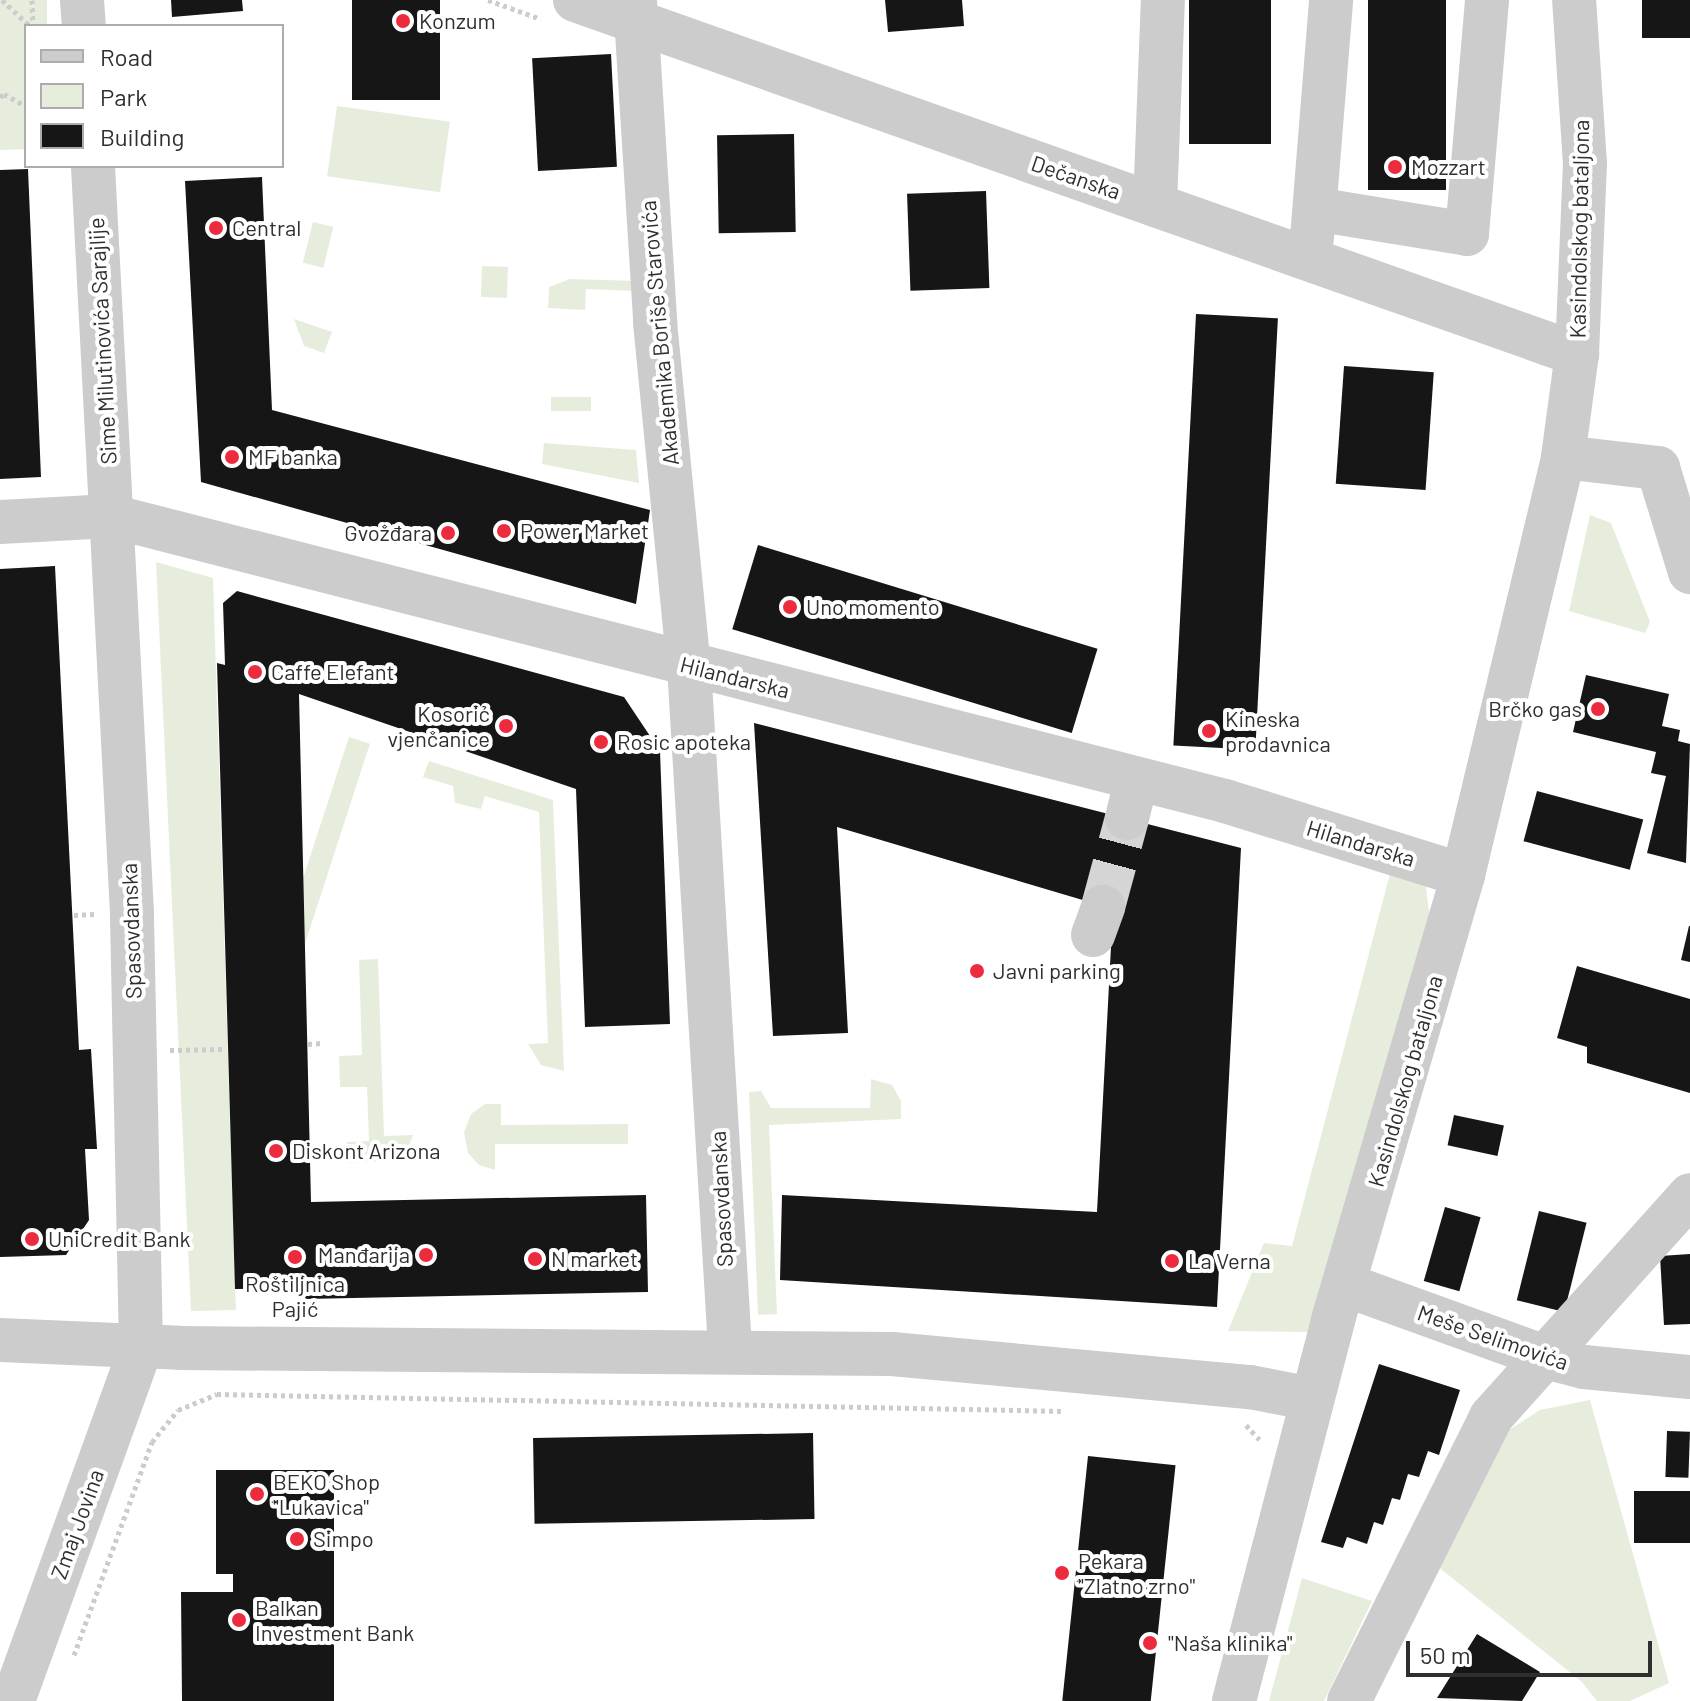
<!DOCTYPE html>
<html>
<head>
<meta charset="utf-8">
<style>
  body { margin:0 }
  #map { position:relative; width:1690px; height:1701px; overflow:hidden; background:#fff; font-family:Barlow,sans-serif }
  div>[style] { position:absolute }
  .green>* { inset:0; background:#e6eddd; transform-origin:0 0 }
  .building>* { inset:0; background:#161616; transform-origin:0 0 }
  .minor-tunnel>* { height:44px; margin-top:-22px; transform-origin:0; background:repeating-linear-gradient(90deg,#d5d5d5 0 44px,transparent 0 66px) }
  .path>* { height:5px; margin-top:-2.5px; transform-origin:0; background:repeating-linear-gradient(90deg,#ccc 0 4px,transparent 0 8px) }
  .minor>* { height:44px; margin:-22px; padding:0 22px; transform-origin:22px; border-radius:22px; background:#ccc }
  .dots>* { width:22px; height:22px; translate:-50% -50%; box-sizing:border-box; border:4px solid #fff; border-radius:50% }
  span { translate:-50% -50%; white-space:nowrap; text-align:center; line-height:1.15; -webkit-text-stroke:8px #fff; paint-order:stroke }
  .poi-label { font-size:22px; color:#2f2f2f }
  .left { translate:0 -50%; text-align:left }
  .right { translate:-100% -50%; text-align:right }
  .street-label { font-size:22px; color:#2f2f2f }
  .legend { position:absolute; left:24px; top:24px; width:260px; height:144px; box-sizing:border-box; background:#fff; border:2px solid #acacac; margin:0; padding:10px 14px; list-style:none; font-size:24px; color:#2f2f2f }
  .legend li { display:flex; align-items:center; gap:16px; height:40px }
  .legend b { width:40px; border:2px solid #acacac }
  .scale { position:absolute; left:1406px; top:1641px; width:246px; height:36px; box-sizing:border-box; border:4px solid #2f2f2f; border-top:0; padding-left:10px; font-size:24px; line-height:28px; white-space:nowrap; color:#2f2f2f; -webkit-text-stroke:6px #fff; paint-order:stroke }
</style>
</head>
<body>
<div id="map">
  <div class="green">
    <i style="clip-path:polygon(0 0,47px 0,47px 26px,26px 26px,26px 149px,0 150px)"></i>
    <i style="left:337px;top:106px;width:114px;height:71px;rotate:8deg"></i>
    <i style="left:313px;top:222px;width:21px;height:42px;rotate:14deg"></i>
    <i style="left:482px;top:266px;width:26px;height:31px;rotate:2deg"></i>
    <i style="clip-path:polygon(570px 279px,637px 281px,636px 291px,586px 289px,585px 310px,548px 308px,549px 287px)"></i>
    <i style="clip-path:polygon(294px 319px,332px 332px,324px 353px,304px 346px)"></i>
    <i style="left:591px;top:397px;width:14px;height:40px;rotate:90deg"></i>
    <i style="clip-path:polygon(544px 443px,636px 450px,639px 483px,542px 464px)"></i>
    <i style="clip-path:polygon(1590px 515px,1611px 523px,1650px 622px,1645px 633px,1569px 611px)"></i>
    <i style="clip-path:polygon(156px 562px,213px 578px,236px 1310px,191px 1311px)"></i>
    <i style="left:349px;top:737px;width:22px;height:209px;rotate:18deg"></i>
    <i style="clip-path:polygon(429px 761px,553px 800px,564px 1071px,541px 1065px,528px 1044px,548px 1043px,539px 812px,485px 796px,481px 809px,455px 803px,453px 786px,423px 777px)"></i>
    <i style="clip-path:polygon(1392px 866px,1426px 887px,1431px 928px,1311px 1332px,1228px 1331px,1264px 1243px,1292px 1246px)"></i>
    <i style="clip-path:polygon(378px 959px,384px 1136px,413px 1135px,403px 1161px,348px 1163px,347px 1142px,369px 1141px,367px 1087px,340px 1087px,339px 1056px,362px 1055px,359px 960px)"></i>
    <i style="clip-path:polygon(871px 1079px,892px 1085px,901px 1101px,901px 1119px,769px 1125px,777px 1314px,758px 1315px,749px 1092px,761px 1091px,771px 1108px,870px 1108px)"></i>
    <i style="clip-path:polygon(485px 1104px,501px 1104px,501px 1125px,628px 1124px,628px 1144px,495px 1144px,495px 1170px,479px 1165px,468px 1153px,464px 1132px,471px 1114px)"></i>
    <i style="clip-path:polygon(1590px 1400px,1669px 1683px,1630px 1701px,1597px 1701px,1581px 1681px,1432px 1562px,1507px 1431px,1540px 1410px)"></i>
    <i style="clip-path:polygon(1302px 1578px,1372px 1601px,1324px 1701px,1269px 1701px)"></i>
  </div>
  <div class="building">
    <i style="clip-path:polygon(171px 0,242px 0,243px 11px,172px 17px)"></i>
    <i style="left:352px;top:0;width:88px;height:100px"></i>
    <i style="clip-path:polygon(885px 0,962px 0,964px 26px,888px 32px)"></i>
    <i style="left:1189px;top:0;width:82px;height:144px"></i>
    <i style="left:1368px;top:0;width:78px;height:190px"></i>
    <i style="left:1642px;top:0;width:48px;height:38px"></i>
    <i style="left:611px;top:54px;width:113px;height:79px;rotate:87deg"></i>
    <i style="left:794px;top:134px;width:98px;height:77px;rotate:89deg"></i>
    <i style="clip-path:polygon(28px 169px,41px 477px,0 479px,0 170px)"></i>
    <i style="clip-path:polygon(262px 177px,272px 410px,650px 510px,636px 604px,201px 482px,185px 181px)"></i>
    <i style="left:986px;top:191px;width:97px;height:79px;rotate:88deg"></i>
    <i style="left:1196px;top:314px;width:82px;height:432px;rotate:3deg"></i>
    <i style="left:1344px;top:366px;width:90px;height:118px;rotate:4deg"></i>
    <i style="left:758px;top:545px;width:355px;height:88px;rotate:17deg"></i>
    <i style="clip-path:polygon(55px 566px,79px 1050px,91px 1049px,97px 1149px,85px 1149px,89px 1220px,66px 1255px,0 1257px,0 569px)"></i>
    <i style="clip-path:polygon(237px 591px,624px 697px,660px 751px,670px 1024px,585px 1027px,576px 789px,299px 694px,311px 1202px,646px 1195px,648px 1292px,305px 1299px,304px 1288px,235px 1289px,217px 663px,225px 665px,223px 603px)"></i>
    <i style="clip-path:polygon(1586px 675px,1669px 694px,1662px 726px,1680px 730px,1678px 741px,1690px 744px,1686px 863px,1647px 853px,1666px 776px,1651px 773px,1656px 752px,1573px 732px)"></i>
    <i style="clip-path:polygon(754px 723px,1241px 848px,1217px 1307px,780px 1280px,782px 1195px,1097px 1212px,1113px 909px,837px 827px,848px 1033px,773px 1036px)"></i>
    <i style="left:1537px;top:791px;width:110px;height:52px;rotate:15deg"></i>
    <i style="clip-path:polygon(1689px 926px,1690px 926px,1690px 962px,1681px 960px)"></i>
    <i style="clip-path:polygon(1577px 966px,1690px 999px,1690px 1093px,1587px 1063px,1587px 1047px,1557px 1038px)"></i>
    <i style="left:1454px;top:1115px;width:51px;height:31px;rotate:12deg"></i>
    <i style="left:1445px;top:1207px;width:37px;height:77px;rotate:16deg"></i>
    <i style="left:1539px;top:1211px;width:49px;height:92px;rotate:14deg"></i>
    <i style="clip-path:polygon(1690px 1254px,1690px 1324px,1664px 1325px,1660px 1256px)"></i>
    <i style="clip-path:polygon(1379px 1364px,1460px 1390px,1439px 1455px,1428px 1451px,1419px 1477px,1408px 1474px,1400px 1500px,1392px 1498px,1383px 1525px,1374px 1522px,1367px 1544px,1347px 1537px,1343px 1548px,1321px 1542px)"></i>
    <i style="left:1667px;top:1431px;width:23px;height:46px;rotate:2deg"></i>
    <i style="left:813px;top:1433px;width:86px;height:280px;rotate:89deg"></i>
    <i style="left:1088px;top:1456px;width:88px;height:246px;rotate:6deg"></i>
    <i style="clip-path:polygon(216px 1470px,334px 1470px,334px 1701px,182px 1701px,181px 1592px,233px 1592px,233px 1574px,216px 1574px)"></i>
    <i style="left:1690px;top:1491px;width:52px;height:56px;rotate:90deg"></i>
    <i style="clip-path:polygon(1477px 1634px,1540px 1672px,1522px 1701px,1437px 1698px)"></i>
  </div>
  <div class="minor-tunnel">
    <i style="left:1103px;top:907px;width:92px;rotate:-74.9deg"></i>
  </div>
  <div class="path">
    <i style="left:2px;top:0;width:38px;rotate:43deg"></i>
    <i style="left:32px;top:0;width:26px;rotate:88deg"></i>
    <i style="left:488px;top:0;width:56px;rotate:19.7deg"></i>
    <i style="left:0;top:97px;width:5px;rotate:-37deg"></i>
    <i style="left:4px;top:94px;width:25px;rotate:29deg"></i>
    <i style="left:74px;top:915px;width:21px;rotate:-3deg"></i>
    <i style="left:308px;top:1044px;width:14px;rotate:-4deg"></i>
    <i style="left:170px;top:1050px;width:55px;rotate:-1deg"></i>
    <i style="left:1246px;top:1425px;width:22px;rotate:47deg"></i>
    <i style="left:74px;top:1655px;width:227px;rotate:-69.9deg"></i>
    <i style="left:152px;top:1442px;width:41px;rotate:-50.9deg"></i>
    <i style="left:178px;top:1410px;width:42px;rotate:-22.3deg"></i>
    <i style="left:217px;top:1394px;width:844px;rotate:1.15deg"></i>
  </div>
  <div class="minor">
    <i style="left:82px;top:0;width:26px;rotate:86deg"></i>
    <i style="left:575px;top:0;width:1063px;rotate:19.46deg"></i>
    <i style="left:635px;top:0;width:323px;rotate:86.4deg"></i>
    <i style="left:655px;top:322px;width:346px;rotate:84.4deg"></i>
    <i style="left:689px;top:666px;width:684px;rotate:86.56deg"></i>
    <i style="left:1155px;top:205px;width:205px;rotate:-87.8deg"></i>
    <i style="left:1315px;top:209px;width:154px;rotate:9.3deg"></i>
    <i style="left:1467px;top:234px;width:235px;rotate:-85.1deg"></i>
    <i style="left:1312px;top:238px;width:239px;rotate:-85.4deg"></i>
    <i style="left:1563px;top:457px;width:96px;rotate:6.6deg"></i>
    <i style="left:1658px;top:468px;width:109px;rotate:72.9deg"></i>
    <i style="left:0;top:522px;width:111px;rotate:-3.1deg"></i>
    <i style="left:111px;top:516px;width:1150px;rotate:14.35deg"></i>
    <i style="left:1225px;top:801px;width:249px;rotate:17.3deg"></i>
    <i style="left:1127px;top:818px;width:38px;rotate:-76deg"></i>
    <i style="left:1093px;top:935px;width:30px;rotate:-70deg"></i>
    <i style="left:1346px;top:1285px;width:212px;rotate:19.9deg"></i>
    <i style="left:1545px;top:1357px;width:40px;rotate:14.4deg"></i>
    <i style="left:1584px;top:1367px;width:106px;rotate:5.4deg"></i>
    <i style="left:0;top:1340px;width:180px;rotate:2.5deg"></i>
    <i style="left:180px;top:1348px;width:712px;rotate:0.48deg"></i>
    <i style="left:892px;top:1354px;width:360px;rotate:5.3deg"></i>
    <i style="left:1250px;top:1387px;width:63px;rotate:11deg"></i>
    <i style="left:13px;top:1701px;width:376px;rotate:-70.1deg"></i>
    <i style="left:141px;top:1347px;width:434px;rotate:-91.2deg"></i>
    <i style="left:132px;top:913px;width:748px;rotate:-92.99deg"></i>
    <i style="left:1234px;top:1701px;width:394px;rotate:-75.4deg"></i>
    <i style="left:1333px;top:1320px;width:464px;rotate:-73.7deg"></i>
    <i style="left:1463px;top:875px;width:430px;rotate:-76.5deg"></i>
    <i style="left:1563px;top:457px;width:104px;rotate:-82.3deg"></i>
    <i style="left:1577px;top:354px;width:190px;rotate:-87.6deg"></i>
    <i style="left:1585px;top:164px;width:164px;rotate:-93.8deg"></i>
    <i style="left:1349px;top:1701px;width:318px;rotate:-63.4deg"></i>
    <i style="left:1491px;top:1417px;width:298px;rotate:-48.1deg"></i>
  </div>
  <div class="dots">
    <i style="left:403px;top:21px;background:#ec2c3e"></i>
    <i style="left:1395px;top:167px;background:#ec2c3e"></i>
    <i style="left:216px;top:228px;background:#ec2c3e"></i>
    <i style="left:232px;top:457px;background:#ec2c3e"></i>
    <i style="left:504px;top:531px;background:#ec2c3e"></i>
    <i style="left:448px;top:533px;background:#ec2c3e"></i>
    <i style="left:790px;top:607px;background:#ec2c3e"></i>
    <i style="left:255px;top:672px;background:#ec2c3e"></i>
    <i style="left:1598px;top:709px;background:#ec2c3e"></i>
    <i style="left:506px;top:726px;background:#ec2c3e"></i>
    <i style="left:1209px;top:731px;background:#ec2c3e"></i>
    <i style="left:601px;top:742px;background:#ec2c3e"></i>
    <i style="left:977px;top:971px;background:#ec2c3e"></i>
    <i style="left:276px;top:1151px;background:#ec2c3e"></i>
    <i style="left:32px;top:1239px;background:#ec2c3e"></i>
    <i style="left:426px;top:1255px;background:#ec2c3e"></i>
    <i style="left:295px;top:1257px;background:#ec2c3e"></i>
    <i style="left:535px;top:1259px;background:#ec2c3e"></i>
    <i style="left:1172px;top:1261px;background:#ec2c3e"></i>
    <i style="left:257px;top:1494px;background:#ec2c3e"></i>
    <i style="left:297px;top:1539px;background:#ec2c3e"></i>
    <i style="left:1062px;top:1573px;background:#ec2c3e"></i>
    <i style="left:239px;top:1620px;background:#ec2c3e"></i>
    <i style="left:1150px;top:1643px;background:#ec2c3e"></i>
  </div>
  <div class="poi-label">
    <span class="left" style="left:419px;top:21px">Konzum</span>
    <span class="left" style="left:1411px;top:167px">Mozzart</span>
    <span class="left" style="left:232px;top:228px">Central</span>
    <span class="left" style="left:248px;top:457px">MF banka</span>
    <span class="left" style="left:520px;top:531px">Power Market</span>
    <span class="right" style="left:432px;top:533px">Gvožđara</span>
    <span class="left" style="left:806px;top:607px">Uno momento</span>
    <span class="left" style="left:271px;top:672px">Caffe Elefant</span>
    <span class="right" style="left:1582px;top:709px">Brčko gas</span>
    <span class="right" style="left:490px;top:726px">Kosorić<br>vjenčanice</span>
    <span class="left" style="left:1225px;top:731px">Kineska<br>prodavnica</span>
    <span class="left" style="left:617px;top:742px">Rosic apoteka</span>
    <span class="left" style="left:993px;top:971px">Javni parking</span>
    <span class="left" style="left:292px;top:1151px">Diskont Arizona</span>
    <span class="left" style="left:48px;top:1239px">UniCredit Bank</span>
    <span class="right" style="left:410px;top:1255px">Manđarija</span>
    <span class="left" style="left:551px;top:1259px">N market</span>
    <span class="left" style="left:1188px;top:1261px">La Verna</span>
    <span style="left:295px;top:1296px">Roštiljnica<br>Pajić</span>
    <span class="left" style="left:273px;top:1494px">BEKO Shop<br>"Lukavica"</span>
    <span class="left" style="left:313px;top:1539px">Simpo</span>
    <span class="left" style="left:1078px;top:1573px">Pekara<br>"Zlatno zrno"</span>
    <span class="left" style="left:255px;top:1620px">Balkan<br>Investment Bank</span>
    <span class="left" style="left:1168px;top:1643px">"Naša klinika"</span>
  </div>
  <div class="street-label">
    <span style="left:1076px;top:177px;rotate:19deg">Dečanska</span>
    <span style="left:1579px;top:229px;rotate:-89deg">Kasindolskog bataljona</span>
    <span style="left:659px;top:333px;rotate:-95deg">Akademika Boriše Starovića</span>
    <span style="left:102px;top:341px;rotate:-93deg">Sime Milutinovića Sarajlije</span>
    <span style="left:735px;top:677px;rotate:14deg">Hilandarska</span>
    <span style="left:1361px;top:843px;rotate:17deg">Hilandarska</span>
    <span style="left:131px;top:931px;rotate:-92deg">Spasovdanska</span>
    <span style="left:1405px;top:1081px;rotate:-74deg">Kasindolskog bataljona</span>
    <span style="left:721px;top:1199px;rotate:-93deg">Spasovdanska</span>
    <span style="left:1493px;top:1337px;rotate:19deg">Meše Selimovića</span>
    <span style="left:77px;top:1524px;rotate:-70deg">Zmaj Jovina</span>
  </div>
  <ul class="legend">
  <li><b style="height:10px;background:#ccc"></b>Road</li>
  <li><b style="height:22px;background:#e6eddd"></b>Park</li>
  <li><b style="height:22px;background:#161616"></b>Building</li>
  </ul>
  <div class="scale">50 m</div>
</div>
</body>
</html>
